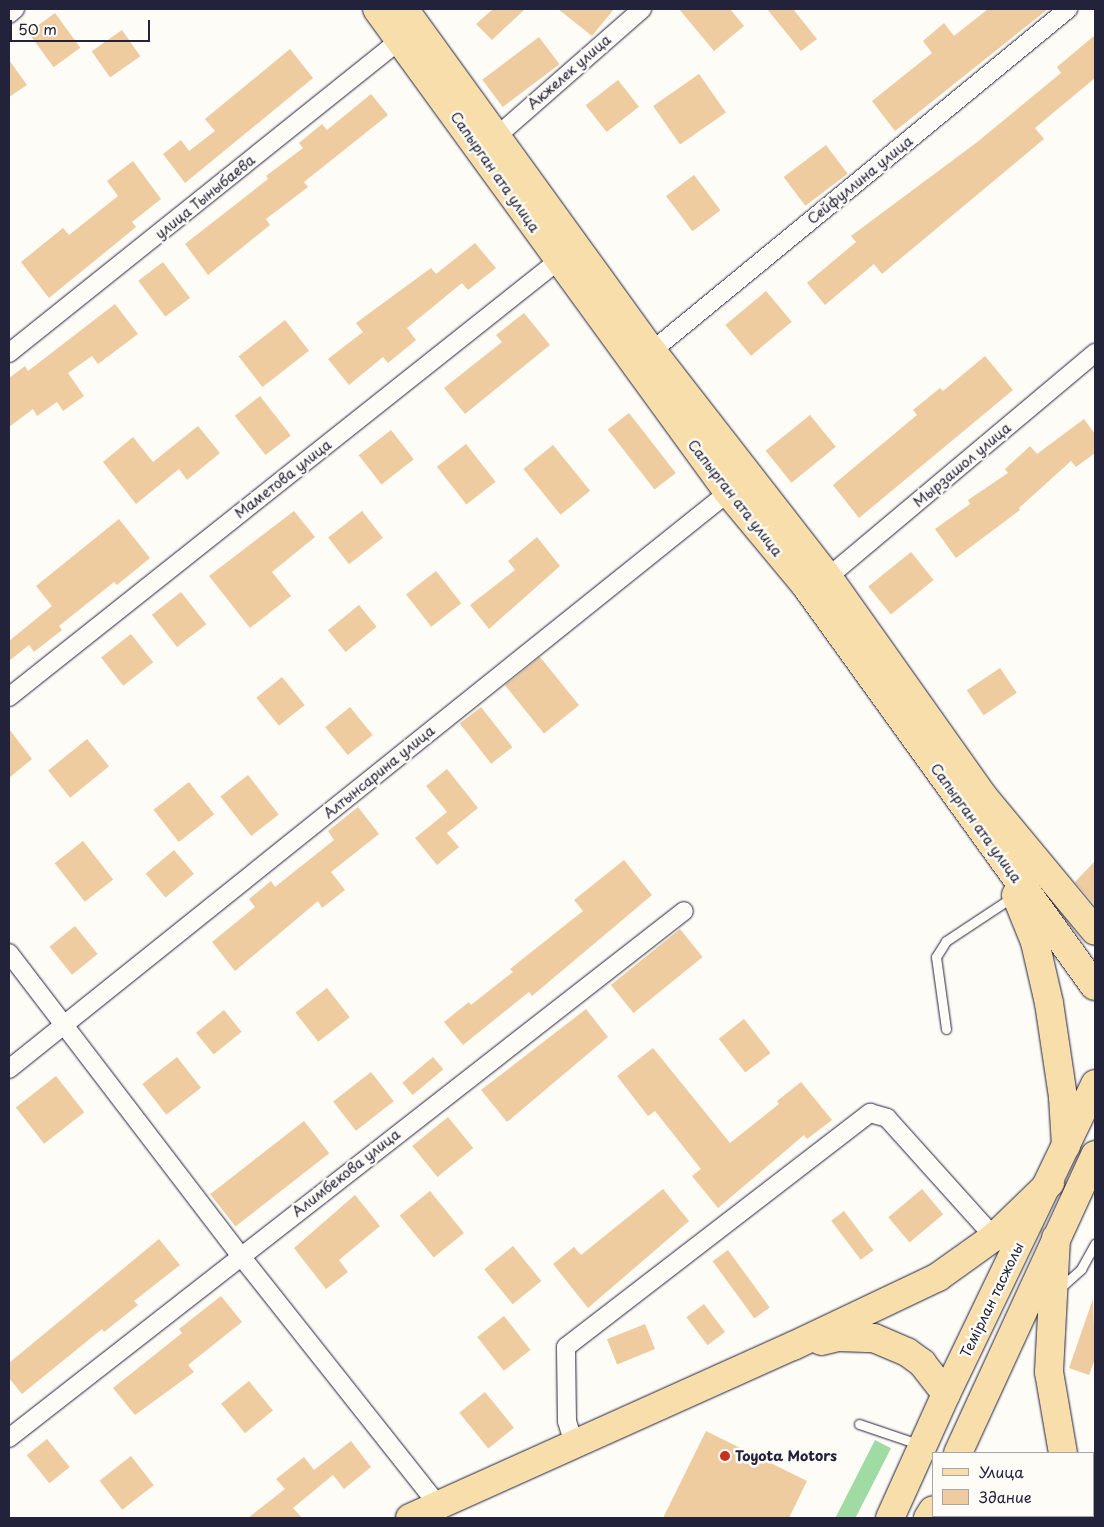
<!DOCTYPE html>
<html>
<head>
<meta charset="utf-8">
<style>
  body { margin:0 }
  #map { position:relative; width:1104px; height:1527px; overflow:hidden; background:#fdfcf7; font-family:"Playpen Sans",sans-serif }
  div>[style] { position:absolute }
  .green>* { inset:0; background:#9fdba2; transform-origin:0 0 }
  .building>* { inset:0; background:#efcba0; transform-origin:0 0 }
  .roads { filter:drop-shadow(0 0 1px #22223b) drop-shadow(0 0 1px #22223b) }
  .lane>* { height:9px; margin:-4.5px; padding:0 4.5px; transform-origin:4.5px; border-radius:4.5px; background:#fdfcf7 }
  .street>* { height:18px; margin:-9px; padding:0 9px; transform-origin:9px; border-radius:9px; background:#fdfcf7 }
  .primary>* { height:28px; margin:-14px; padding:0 14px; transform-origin:14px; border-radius:14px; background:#f8deab }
  .highway>* { height:28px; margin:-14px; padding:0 14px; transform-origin:14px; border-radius:14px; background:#f8deab }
  .dots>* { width:14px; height:14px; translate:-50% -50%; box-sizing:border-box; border:2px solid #fdfcf7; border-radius:50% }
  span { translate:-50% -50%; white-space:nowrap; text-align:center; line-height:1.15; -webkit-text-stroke:5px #fdfcf7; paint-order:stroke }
  .street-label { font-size:14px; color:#22223b }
  .poi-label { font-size:14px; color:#22223b; font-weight:700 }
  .left { translate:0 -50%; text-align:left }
  .frame { position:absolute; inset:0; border:10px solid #22223b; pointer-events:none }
  .legend { position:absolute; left:932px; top:1452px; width:162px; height:65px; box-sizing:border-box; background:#fdfcf7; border:1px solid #a5a5ac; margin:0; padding:6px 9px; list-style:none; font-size:15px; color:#22223b }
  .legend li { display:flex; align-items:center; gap:10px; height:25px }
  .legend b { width:25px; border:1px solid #a5a5ac }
  .scale { position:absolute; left:10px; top:20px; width:140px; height:22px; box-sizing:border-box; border:2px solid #22223b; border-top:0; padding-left:6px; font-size:15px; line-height:18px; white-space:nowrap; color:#22223b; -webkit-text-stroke:4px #fdfcf7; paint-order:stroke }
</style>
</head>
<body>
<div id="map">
  <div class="green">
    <i style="left:875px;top:1440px;width:18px;height:86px;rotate:27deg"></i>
  </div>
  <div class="building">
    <i style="clip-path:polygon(493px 9px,525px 9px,492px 40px,476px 24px)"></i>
    <i style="clip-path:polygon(558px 9px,614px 9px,592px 36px)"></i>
    <i style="clip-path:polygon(679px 9px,730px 9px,744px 26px,714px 51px)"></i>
    <i style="clip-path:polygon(767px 9px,793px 9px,817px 39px,801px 51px)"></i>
    <i style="clip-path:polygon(988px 9px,1048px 9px,895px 131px,872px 101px,932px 53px,923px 41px,944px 23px,954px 36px)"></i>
    <i style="left:55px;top:13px;width:43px;height:33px;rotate:54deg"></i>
    <i style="left:122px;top:30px;width:32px;height:37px;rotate:55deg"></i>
    <i style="clip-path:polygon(1095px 35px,1095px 78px,1035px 128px,1044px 139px,882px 274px,874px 264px,825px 305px,807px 283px,856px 242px,851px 236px,976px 143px,1061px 73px,1057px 67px)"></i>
    <i style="left:539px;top:37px;width:34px;height:71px;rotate:53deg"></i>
    <i style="clip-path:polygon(290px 49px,313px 78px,185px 183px,163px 154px,181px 140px,189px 151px,215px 131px,205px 119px)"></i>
    <i style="clip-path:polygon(9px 60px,27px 85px,9px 97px)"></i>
    <i style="left:699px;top:74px;width:47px;height:56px;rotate:55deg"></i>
    <i style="left:618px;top:80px;width:34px;height:41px;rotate:52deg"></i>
    <i style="clip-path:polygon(371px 94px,388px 115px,304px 182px,308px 187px,266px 219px,270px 225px,208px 275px,185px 244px,268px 179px,266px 176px,303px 148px,299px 143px,322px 124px,327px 130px)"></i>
    <i style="left:826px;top:145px;width:36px;height:53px;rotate:53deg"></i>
    <i style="clip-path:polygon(133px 161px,161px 199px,132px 222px,136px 227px,49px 298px,21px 262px,63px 228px,69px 235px,118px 196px,107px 181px)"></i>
    <i style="left:694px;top:175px;width:44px;height:35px;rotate:53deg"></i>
    <i style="clip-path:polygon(475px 243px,496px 268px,468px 290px,462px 283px,407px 328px,416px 340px,388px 363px,383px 357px,349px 385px,328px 359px,363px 332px,356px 323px,431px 268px,436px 274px)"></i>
    <i style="left:163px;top:262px;width:45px;height:31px;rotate:53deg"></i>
    <i style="left:766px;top:291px;width:40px;height:53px;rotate:50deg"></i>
    <i style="clip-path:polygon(115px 304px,138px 334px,98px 364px,92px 356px,68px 373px,84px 396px,63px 411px,57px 402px,37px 416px,33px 409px,9px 427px,9px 378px,25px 366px,28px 371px)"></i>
    <i style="clip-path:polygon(524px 313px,550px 345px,465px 414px,444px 388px,502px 342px,496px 335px)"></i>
    <i style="left:285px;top:320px;width:39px;height:59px;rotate:52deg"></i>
    <i style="clip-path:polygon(985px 356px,1013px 390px,859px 518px,833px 485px,917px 415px,913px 410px,940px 388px,943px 391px)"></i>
    <i style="left:260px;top:396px;width:50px;height:32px;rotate:52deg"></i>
    <i style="left:629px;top:413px;width:76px;height:27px;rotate:52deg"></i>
    <i style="left:810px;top:415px;width:41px;height:57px;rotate:51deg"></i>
    <i style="clip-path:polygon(1084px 419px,1095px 434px,1095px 453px,1076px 467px,1071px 461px,1019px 508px,1020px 510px,956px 558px,935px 529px,970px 504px,968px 500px,1008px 473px,1005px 469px,1030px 446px,1037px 454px)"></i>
    <i style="clip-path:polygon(198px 426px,220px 453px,187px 480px,179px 469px,136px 504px,103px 462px,133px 437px,153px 462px)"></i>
    <i style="left:391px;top:430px;width:37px;height:41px;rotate:52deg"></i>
    <i style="left:466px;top:444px;width:48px;height:37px;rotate:52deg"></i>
    <i style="left:553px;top:445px;width:59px;height:38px;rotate:51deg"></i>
    <i style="clip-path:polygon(294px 511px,315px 537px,272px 572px,291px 596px,250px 628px,209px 576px)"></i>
    <i style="left:362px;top:511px;width:34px;height:43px;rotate:52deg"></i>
    <i style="clip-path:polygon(119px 519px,150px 558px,117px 585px,114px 582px,59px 626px,62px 630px,34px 652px,29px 645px,9px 661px,9px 641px,52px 606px,36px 586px)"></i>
    <i style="clip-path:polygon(537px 537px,560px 566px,489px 629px,470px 605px,515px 570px,508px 561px)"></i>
    <i style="left:911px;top:552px;width:36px;height:55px;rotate:51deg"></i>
    <i style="left:436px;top:571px;width:41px;height:38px;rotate:52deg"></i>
    <i style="left:181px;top:592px;width:41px;height:37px;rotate:52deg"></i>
    <i style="left:359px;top:605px;width:28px;height:40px;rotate:51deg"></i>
    <i style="left:131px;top:634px;width:36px;height:38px;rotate:52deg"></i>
    <i style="left:540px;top:657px;width:62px;height:45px;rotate:51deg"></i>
    <i style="left:1000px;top:668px;width:30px;height:40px;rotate:56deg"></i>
    <i style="left:282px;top:677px;width:36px;height:33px;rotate:51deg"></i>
    <i style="left:350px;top:707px;width:36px;height:32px;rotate:51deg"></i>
    <i style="left:481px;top:707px;width:51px;height:27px;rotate:52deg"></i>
    <i style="clip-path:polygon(9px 729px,32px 759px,9px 778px)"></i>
    <i style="left:87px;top:739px;width:35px;height:50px;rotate:51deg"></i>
    <i style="clip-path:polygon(447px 769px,478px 808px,447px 833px,459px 847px,437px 865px,415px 838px,447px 812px,426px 786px)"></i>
    <i style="left:248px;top:775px;width:50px;height:35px;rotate:52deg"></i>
    <i style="left:189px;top:782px;width:41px;height:45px;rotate:52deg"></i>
    <i style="clip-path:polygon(358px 807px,379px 834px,331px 872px,345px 890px,322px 908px,318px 901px,235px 971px,212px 942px,255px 907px,249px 899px,271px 881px,275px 887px,334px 840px,328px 831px)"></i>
    <i style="left:83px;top:841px;width:49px;height:36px;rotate:52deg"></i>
    <i style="left:174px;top:850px;width:31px;height:37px;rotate:50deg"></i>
    <i style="clip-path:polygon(624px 860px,652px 895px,532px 996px,529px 992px,463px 1045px,444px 1022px,469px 1002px,471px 1005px,513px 972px,510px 969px,583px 911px,574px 900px)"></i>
    <i style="clip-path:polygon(1095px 861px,1095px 905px,1075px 882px)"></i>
    <i style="left:75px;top:926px;width:36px;height:33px;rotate:51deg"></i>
    <i style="left:680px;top:929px;width:36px;height:89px;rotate:51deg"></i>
    <i style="left:327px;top:988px;width:37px;height:40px;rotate:52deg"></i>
    <i style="clip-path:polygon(586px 1009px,608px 1037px,507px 1122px,481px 1090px)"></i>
    <i style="left:224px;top:1010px;width:28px;height:36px;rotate:51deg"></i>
    <i style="left:744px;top:1019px;width:43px;height:32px;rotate:52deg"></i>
    <i style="clip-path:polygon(653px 1048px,730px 1143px,779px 1104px,777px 1101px,801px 1082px,832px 1120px,807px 1139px,804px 1135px,718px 1208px,692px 1176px,701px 1169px,655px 1111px,648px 1116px,617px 1076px)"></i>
    <i style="left:177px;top:1057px;width:39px;height:44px;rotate:52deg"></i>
    <i style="left:433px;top:1057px;width:16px;height:40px;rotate:50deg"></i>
    <i style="left:371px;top:1072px;width:37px;height:48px;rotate:52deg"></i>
    <i style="left:56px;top:1076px;width:46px;height:51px;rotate:52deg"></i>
    <i style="left:448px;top:1117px;width:40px;height:46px;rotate:51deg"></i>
    <i style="left:304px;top:1121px;width:41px;height:119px;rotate:52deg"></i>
    <i style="clip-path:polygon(663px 1189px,689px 1221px,588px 1308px,553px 1264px,574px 1247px,581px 1255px)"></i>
    <i style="left:922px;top:1189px;width:33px;height:44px;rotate:50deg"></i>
    <i style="left:430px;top:1191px;width:54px;height:39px;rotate:51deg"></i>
    <i style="clip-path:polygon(355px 1195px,380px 1226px,339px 1260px,348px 1272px,326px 1289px,294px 1248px)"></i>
    <i style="left:844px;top:1211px;width:49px;height:16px;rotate:53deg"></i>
    <i style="clip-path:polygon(159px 1239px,180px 1265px,134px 1301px,138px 1305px,104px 1332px,102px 1329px,22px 1394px,9px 1378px,9px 1363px)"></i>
    <i style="left:513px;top:1246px;width:45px;height:37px;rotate:51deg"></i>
    <i style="left:728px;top:1250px;width:71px;height:19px;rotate:54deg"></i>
    <i style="clip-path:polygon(221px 1296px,242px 1322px,188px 1365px,194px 1372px,135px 1415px,113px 1388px,182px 1333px,179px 1329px)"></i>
    <i style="clip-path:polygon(1093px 1299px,1095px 1359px,1089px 1375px,1069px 1368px)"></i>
    <i style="left:704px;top:1304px;width:35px;height:22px;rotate:53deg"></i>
    <i style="left:504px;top:1316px;width:43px;height:34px;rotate:52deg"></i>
    <i style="left:645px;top:1324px;width:27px;height:41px;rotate:68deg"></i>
    <i style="left:249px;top:1381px;width:38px;height:36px;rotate:51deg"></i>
    <i style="left:485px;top:1392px;width:46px;height:33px;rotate:51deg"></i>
    <i style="clip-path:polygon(706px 1431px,807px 1481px,789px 1518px,663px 1518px)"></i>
    <i style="left:47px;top:1439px;width:36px;height:26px;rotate:51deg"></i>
    <i style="clip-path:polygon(351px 1441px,371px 1467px,344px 1489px,333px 1475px,293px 1508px,302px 1518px,248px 1518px,285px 1489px,276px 1479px,304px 1457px,314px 1470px)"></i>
    <i style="left:131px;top:1456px;width:37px;height:40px;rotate:52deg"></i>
  </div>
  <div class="roads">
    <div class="lane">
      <i style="left:946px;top:1029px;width:73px;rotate:-97.9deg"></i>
      <i style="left:936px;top:957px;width:19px;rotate:-58deg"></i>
      <i style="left:946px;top:941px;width:82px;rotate:-33.5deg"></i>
      <i style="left:1059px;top:1289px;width:30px;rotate:-42deg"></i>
      <i style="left:1081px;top:1269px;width:29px;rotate:-61deg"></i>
      <i style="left:859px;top:1424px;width:65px;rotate:18.7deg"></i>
    </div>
    <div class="street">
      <i style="left:9px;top:14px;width:8px;rotate:-40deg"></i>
      <i style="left:497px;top:136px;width:193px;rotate:-41.2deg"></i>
      <i style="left:652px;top:351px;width:539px;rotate:-39.42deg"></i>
      <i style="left:9px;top:353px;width:501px;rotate:-38.68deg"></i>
      <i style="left:828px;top:577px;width:349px;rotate:-40deg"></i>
      <i style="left:9px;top:697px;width:701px;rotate:-38.46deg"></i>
      <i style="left:9px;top:953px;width:380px;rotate:52.6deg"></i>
      <i style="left:240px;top:1255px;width:319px;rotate:51.6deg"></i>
      <i style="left:9px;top:1069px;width:930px;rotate:-38.72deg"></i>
      <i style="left:9px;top:1438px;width:856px;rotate:-37.98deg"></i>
      <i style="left:574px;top:1444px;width:24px;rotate:-107deg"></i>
      <i style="left:567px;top:1421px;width:74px;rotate:-90.8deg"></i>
      <i style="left:566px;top:1347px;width:384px;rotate:-37.6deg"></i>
      <i style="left:870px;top:1113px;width:18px;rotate:16deg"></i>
      <i style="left:887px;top:1118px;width:160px;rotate:48deg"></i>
    </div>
    <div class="primary">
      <i style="left:377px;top:9px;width:597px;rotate:53.99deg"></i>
      <i style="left:728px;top:492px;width:122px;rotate:50.3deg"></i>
      <i style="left:806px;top:586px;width:493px;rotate:54.2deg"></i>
      <i style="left:404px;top:9px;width:422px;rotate:54.1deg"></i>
      <i style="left:652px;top:351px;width:286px;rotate:52.1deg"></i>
      <i style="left:828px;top:577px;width:268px;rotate:54.7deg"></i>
      <i style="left:983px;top:796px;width:175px;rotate:50.3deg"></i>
      <i style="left:1016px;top:895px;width:51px;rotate:68deg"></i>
      <i style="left:1035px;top:942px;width:63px;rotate:77.1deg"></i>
      <i style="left:1049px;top:1003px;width:95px;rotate:81.5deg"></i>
      <i style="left:1063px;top:1097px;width:49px;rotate:86.5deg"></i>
      <i style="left:946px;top:1394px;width:344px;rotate:-64.3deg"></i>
      <i style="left:958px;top:1453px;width:328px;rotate:-65.3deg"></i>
    </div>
    <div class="highway">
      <i style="left:1056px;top:1238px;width:134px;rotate:93deg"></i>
      <i style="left:1049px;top:1372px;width:82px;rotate:80.2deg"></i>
      <i style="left:821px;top:1341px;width:17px;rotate:-13deg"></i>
      <i style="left:838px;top:1337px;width:36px;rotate:2deg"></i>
      <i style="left:874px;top:1338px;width:36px;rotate:23deg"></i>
      <i style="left:907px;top:1352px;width:19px;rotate:36deg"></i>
      <i style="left:922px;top:1363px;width:39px;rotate:52deg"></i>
      <i style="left:946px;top:1394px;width:136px;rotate:114.3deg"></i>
      <i style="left:1065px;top:1516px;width:2px;rotate:63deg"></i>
      <i style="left:410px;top:1518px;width:420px;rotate:-24.2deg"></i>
      <i style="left:793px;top:1346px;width:161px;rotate:-25.4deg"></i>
      <i style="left:938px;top:1277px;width:69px;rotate:-35.5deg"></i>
      <i style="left:994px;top:1237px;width:78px;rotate:-44deg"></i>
      <i style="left:928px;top:1518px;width:9px;rotate:-58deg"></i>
    </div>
  </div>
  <div class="dots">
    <i style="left:725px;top:1456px;background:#c8321e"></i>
  </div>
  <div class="street-label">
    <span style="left:569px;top:72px;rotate:-41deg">Акжелек улица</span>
    <span style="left:495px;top:172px;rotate:55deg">Сапырган ата улица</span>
    <span style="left:860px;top:180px;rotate:-39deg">Сейфуллина улица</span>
    <span style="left:205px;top:197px;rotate:-39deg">улица Тыныбаева</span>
    <span style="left:962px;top:465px;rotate:-40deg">Мырзашол улица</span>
    <span style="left:283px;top:479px;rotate:-38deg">Маметова улица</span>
    <span style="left:735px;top:498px;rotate:52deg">Сапырган ата улица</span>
    <span style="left:379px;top:772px;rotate:-39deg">Алтынсарина улица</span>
    <span style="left:976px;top:823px;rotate:54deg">Сапырган ата улица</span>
    <span style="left:346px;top:1173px;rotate:-38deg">Алимбекова улица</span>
    <span style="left:992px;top:1300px;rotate:-64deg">Темірлан тасжолы</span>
  </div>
  <div class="poi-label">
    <span class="left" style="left:735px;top:1456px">Toyota Motors</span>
  </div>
  <div class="frame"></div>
  <ul class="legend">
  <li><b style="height:6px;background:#f8deab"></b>Улица</li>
  <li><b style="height:14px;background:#efcba0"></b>Здание</li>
  </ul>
  <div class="scale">50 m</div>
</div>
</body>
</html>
